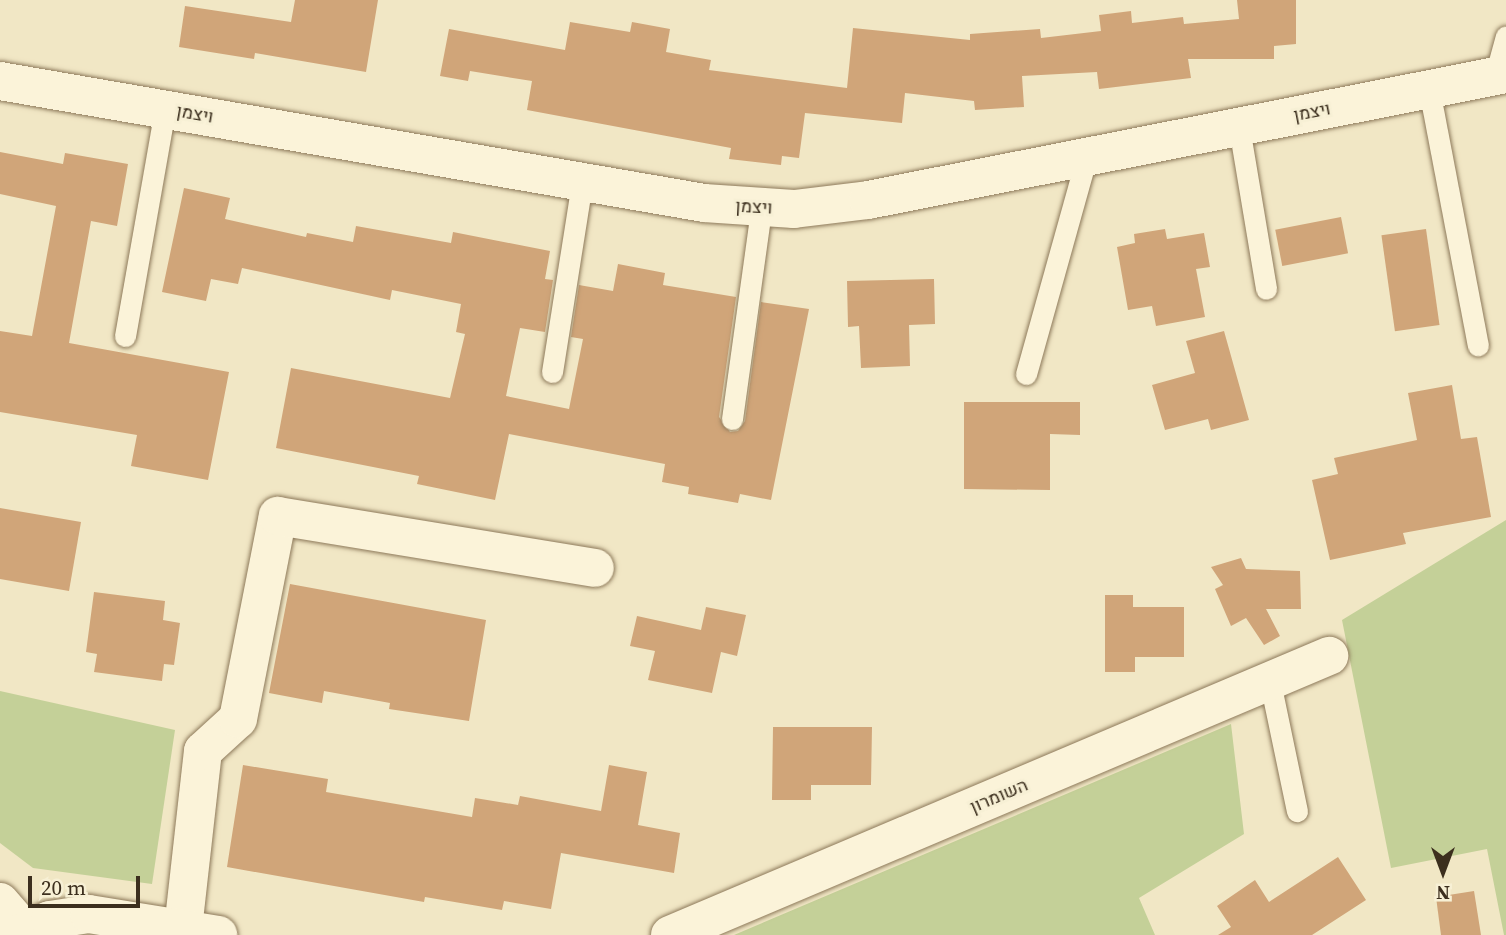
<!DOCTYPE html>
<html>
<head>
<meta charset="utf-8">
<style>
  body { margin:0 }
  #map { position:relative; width:1506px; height:935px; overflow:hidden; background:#f1e7c5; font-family:"Source Serif 4",Heebo,serif }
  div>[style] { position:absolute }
  .green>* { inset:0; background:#c4d098 }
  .building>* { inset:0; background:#d0a579; transform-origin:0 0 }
  .roads { filter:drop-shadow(0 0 2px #8d795a) drop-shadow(0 0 2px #8d795a) }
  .lane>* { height:21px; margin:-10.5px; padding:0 10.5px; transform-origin:10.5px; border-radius:10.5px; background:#fbf3d9 }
  .street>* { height:38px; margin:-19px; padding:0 19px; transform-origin:19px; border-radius:19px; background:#fbf3d9 }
  .secondary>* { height:38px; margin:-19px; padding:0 19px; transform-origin:19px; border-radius:19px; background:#fbf3d9 }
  span { translate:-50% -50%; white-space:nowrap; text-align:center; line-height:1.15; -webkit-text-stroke:6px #f7f0d5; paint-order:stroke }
  .street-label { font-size:18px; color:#3c2f1e }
  .north { position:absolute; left:1408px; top:837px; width:70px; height:70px; -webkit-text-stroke:5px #f7f0d5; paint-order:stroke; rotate:180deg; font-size:19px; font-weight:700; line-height:28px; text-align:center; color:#3c2f1e }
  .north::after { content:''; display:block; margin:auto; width:24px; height:32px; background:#3c2f1e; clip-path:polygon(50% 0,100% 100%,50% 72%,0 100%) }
  .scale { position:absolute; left:28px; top:876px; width:112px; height:32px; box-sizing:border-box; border:4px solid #3c2f1e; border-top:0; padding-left:9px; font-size:21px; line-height:24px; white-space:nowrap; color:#3c2f1e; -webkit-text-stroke:5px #f7f0d5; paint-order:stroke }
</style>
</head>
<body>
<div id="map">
  <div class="green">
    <i style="clip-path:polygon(1506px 520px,1506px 935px,1504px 935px,1487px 849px,1391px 868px,1342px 620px)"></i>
    <i style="clip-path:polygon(0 691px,175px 730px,152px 884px,33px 868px,0 843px)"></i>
    <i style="clip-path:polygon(1231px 724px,1244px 834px,1139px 898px,1155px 935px,734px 935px)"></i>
  </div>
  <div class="building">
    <i style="clip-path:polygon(295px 0,378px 0,366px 72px,255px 53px,254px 59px,179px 47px,185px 6px,291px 22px)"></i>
    <i style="clip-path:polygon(1237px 0,1296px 0,1296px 44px,1274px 46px,1274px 59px,1188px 59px,1191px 78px,1099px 89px,1097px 72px,1022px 76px,1024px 107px,975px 110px,974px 101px,905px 93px,902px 123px,805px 113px,799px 158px,782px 156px,781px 165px,729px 159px,731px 148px,527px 110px,532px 81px,470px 71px,468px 81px,440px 76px,449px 29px,565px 50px,570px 22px,630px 32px,632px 22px,670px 29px,666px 52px,711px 60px,709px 70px,847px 88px,853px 28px,970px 40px,970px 34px,1040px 29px,1041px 38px,1101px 31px,1099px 15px,1131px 11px,1132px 23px,1183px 17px,1184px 24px,1239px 19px)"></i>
    <i style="clip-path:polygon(0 152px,63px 164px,65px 153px,128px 164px,117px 226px,91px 221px,69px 343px,229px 372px,208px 480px,131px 466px,137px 435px,0 412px,0 331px,32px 336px,56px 206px,0 194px)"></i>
    <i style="clip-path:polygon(184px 188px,230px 198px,225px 219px,306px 237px,307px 233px,353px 242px,356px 226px,451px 243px,453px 232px,550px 251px,545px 279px,553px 280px,545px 332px,520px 328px,506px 396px,569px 409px,583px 339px,571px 337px,579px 285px,613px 291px,618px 264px,665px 273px,663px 285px,736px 297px,719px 417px,730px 432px,738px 431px,745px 421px,761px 302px,809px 309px,771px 500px,740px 494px,738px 503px,688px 494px,689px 487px,662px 482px,665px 464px,509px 434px,495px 500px,417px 484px,419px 476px,276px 448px,291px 368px,450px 398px,465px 334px,456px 332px,461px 304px,392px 290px,390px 300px,242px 268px,238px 284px,211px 279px,206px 301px,162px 292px)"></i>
    <i style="left:1341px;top:217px;width:37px;height:67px;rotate:79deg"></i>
    <i style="clip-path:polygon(1165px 229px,1167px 239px,1204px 233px,1210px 267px,1196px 269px,1205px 317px,1156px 326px,1152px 306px,1128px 310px,1117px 247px,1135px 243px,1134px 234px)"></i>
    <i style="left:1426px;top:229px;width:97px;height:45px;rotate:82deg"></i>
    <i style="clip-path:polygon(934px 279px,935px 324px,909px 325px,910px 366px,861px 368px,859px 326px,848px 327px,847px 281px)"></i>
    <i style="clip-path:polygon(1224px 331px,1249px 420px,1211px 430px,1208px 419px,1165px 430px,1152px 385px,1195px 373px,1186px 341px)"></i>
    <i style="clip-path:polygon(1452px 385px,1461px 439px,1477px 437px,1491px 517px,1403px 533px,1406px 544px,1330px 560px,1312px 480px,1338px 474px,1334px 458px,1417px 440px,1408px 393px)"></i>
    <i style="clip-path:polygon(964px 402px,1080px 402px,1080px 435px,1050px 434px,1050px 490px,964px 489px)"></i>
    <i style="clip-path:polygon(0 508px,81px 522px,69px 591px,0 579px)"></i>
    <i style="clip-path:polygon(1241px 558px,1246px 569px,1300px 571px,1301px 609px,1266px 609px,1280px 636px,1264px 645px,1246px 618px,1231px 626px,1215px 589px,1223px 585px,1211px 567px)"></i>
    <i style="clip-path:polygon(290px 584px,486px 620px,469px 721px,389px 709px,390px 703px,324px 691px,322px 703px,269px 693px)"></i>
    <i style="clip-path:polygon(94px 592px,165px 601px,163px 620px,180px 623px,174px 665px,164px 664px,162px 681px,94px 672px,97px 654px,86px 652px)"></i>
    <i style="clip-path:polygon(1105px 595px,1133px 595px,1133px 607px,1184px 607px,1184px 657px,1135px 657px,1135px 672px,1105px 672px)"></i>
    <i style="clip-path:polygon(706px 607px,746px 615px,737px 656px,721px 652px,712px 693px,648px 680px,655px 651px,630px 646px,637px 616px,701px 630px)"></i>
    <i style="clip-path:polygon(773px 727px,872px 727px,871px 785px,811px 785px,811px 800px,772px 800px)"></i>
    <i style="clip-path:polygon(243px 765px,328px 779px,326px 792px,472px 817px,475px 798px,518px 805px,520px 796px,601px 811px,609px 765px,647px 772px,638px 825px,680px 833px,674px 873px,561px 853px,551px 909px,504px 901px,502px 910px,425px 897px,424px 902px,227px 867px)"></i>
    <i style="clip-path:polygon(1338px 857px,1366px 900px,1312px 935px,1218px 935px,1231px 927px,1217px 906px,1255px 880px,1269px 902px)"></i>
    <i style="clip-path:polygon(1474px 891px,1481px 935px,1441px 935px,1436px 897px)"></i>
  </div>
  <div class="roads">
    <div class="lane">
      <i style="left:1495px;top:76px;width:41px;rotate:-74.6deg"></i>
      <i style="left:1429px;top:89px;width:261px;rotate:79.2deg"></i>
      <i style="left:1239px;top:127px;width:164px;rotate:80.5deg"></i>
      <i style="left:125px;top:336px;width:230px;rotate:-80deg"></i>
      <i style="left:552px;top:372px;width:192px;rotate:-81deg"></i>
      <i style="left:1026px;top:374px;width:226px;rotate:-74.4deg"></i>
      <i style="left:732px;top:419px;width:212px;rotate:-82.1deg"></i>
      <i style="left:1270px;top:682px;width:132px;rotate:78.2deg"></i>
    </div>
    <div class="street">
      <i style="left:0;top:902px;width:37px;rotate:49deg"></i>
      <i style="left:183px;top:929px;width:179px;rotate:-83.6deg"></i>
      <i style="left:203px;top:751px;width:47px;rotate:-42.4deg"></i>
      <i style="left:238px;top:719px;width:207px;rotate:-78.9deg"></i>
      <i style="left:278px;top:516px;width:321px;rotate:9.3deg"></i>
      <i style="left:16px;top:935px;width:37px;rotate:-24deg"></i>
      <i style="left:50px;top:920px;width:39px;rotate:-9deg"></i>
      <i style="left:89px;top:914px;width:131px;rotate:9.2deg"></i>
      <i style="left:670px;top:935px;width:716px;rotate:-22.95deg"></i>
    </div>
    <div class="secondary">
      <i style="left:0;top:81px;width:714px;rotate:9.83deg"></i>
      <i style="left:704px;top:203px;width:90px;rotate:3.8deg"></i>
      <i style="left:794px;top:209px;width:75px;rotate:-6.9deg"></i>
      <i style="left:868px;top:200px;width:650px;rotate:-11.17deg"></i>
    </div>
  </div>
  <div class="street-label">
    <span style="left:1312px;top:112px;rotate:-11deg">ויצמן</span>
    <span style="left:195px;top:114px;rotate:10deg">ויצמן</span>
    <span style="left:754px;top:207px;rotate:3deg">ויצמן</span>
    <span style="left:999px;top:796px;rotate:-23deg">השומרון</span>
  </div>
  <div class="north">N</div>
  <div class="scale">20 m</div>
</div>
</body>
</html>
